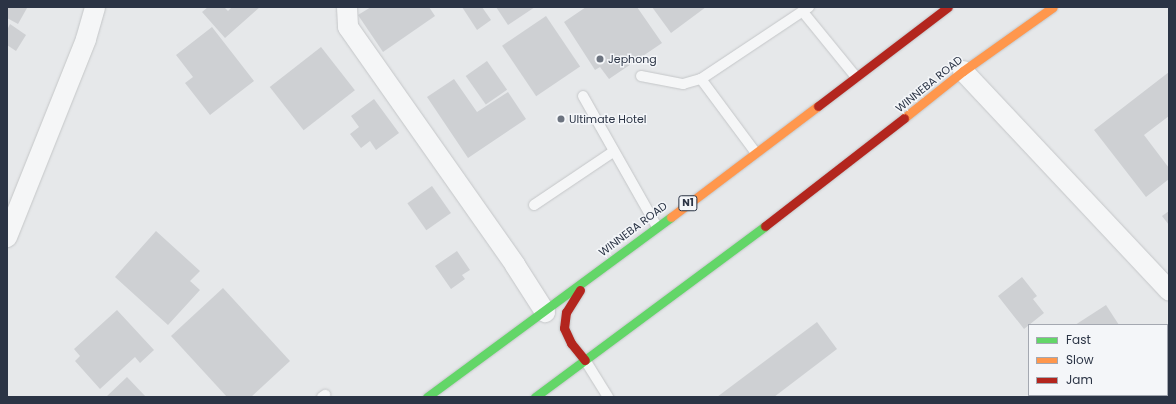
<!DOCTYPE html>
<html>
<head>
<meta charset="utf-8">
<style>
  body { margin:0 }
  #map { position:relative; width:1176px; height:404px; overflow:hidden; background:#e6e8ea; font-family:Poppins,sans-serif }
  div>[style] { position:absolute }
  .building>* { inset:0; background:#ced0d3; transform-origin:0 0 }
  .roads { filter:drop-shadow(0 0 1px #c4c6c8) drop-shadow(0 0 1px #c4c6c8) }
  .lane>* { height:10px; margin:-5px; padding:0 5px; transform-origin:5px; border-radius:5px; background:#f5f6f7 }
  .street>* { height:20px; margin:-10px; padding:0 10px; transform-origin:10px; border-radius:10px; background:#f5f6f7 }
  .fast>* { height:9px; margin:-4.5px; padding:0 4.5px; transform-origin:4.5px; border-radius:4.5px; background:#63d668 }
  .slow>* { height:9px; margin:-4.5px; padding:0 4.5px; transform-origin:4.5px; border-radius:4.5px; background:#ff974d }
  .jam>* { height:9px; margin:-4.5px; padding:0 4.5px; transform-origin:4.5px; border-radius:4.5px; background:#b3261e }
  .dots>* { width:11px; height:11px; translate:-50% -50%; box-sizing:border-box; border:2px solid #f4f6f9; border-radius:50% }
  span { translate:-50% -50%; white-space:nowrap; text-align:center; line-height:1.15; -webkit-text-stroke:3px #f4f6f9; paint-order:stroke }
  .shield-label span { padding:1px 3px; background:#f4f6f9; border:1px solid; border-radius:3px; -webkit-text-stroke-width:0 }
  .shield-label { font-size:10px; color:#2b3445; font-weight:700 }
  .poi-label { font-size:11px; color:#2b3445 }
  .left { translate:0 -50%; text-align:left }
  .street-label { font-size:11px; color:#2b3445 }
  .frame { position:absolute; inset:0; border:8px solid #2b3445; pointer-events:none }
  .legend { position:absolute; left:1028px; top:324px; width:140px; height:72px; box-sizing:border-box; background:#f4f6f9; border:1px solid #a4a8b1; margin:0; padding:5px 7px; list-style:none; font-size:12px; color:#2b3445 }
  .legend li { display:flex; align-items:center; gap:8px; height:20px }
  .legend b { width:20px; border:1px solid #a4a8b1 }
</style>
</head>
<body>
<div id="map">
  <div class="building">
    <i style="clip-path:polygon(7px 7px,27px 8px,18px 24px,7px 18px)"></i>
    <i style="clip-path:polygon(208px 7px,224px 7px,228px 11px,232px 7px,260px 7px,225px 38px,202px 12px)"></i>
    <i style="clip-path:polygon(371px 7px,429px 7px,435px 16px,383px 52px,358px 15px)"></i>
    <i style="clip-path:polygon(462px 7px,482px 7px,491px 20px,477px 30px)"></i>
    <i style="clip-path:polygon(496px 7px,535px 7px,508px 25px)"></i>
    <i style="clip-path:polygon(586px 7px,637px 7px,662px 43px,609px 79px,600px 67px,595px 70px,564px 22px)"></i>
    <i style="clip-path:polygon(652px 7px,706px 7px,671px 33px)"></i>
    <i style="left:546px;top:16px;width:61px;height:53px;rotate:56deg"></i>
    <i style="clip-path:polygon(10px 24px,26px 35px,16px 51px,7px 45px,7px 30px)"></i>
    <i style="clip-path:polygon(212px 27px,254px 81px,210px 115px,185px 83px,193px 77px,176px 55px)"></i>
    <i style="left:321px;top:47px;width:55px;height:65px;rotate:52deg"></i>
    <i style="left:487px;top:61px;width:35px;height:26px;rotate:55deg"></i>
    <i style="clip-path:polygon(1169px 72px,1169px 116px,1144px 135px,1169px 168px,1169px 179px,1146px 197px,1094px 130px)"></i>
    <i style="clip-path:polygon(454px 79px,477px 112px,508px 92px,526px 119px,468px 158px,427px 97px)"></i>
    <i style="clip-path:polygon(374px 99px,399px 133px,376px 150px,370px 141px,361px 148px,350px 134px,359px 127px,351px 116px)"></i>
    <i style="left:432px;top:186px;width:33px;height:30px;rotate:55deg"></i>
    <i style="clip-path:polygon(1169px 211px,1169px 225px,1162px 216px)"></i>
    <i style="clip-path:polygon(156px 231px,200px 271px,190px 281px,200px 290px,168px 325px,115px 277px)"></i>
    <i style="clip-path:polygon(457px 251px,470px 270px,462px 275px,465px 279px,451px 289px,435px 266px)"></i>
    <i style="clip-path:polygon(1022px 277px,1037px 296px,1033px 299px,1044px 313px,1024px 329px,998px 296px)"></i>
    <i style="clip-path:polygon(223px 288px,290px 361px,251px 397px,227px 397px,171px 336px)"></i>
    <i style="clip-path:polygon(1106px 305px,1119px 325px,1075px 325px)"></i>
    <i style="clip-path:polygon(117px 310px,154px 350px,140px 363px,135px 357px,100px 389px,75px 361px,80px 356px,74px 349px)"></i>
    <i style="clip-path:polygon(817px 322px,837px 349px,774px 397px,717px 397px)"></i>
    <i style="clip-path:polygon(127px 377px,146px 397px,106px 397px)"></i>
  </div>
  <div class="roads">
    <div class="lane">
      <i style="left:803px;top:12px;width:84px;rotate:50.8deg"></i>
      <i style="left:641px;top:76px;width:43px;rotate:10.8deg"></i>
      <i style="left:683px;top:84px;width:19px;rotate:-16deg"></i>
      <i style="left:701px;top:79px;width:130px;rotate:-33.7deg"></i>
      <i style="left:701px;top:79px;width:92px;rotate:53.4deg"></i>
      <i style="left:583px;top:96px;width:150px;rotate:60.5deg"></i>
      <i style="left:534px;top:205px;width:95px;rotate:-33.9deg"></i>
      <i style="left:585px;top:360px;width:44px;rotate:58.1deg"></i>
      <i style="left:322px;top:397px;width:4px;rotate:-34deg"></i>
    </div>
    <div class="street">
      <i style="left:347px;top:7px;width:20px;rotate:87deg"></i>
      <i style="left:348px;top:27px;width:291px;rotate:54.9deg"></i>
      <i style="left:515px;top:265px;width:56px;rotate:57.4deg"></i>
      <i style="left:963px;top:71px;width:301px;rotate:46.8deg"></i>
      <i style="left:7px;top:237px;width:213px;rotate:-68.2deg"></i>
      <i style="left:86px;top:39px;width:33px;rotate:-74deg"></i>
      <i style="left:1167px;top:368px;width:3px;rotate:-45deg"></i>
      <i style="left:1132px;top:397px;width:4px;rotate:-34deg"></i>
    </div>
    <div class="fast">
      <i style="left:427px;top:397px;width:303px;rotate:-36.4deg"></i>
      <i style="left:535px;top:397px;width:287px;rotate:-36.6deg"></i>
    </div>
    <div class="slow">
      <i style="left:904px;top:118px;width:75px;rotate:-38.5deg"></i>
      <i style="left:963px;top:71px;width:110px;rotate:-35.4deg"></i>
      <i style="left:671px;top:217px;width:184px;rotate:-37.1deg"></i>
    </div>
    <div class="jam">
      <i style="left:818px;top:106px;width:163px;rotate:-37.3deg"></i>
      <i style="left:765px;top:226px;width:176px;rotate:-37.8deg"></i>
      <i style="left:580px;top:290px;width:26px;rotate:122deg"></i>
      <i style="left:566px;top:312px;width:16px;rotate:97deg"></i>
      <i style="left:564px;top:328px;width:17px;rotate:65deg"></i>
      <i style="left:571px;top:343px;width:22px;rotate:51deg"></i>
    </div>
  </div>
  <div class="dots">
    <i style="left:600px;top:59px;background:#6c737f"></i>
    <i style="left:561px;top:119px;background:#6c737f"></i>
  </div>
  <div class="shield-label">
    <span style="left:688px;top:203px">N1</span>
  </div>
  <div class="poi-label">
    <span class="left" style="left:608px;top:59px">Jephong</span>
    <span class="left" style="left:569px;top:119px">Ultimate Hotel</span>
  </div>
  <div class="street-label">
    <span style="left:929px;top:84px;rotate:-39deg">WINNEBA ROAD</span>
    <span style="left:633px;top:229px;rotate:-37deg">WINNEBA ROAD</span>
  </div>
  <div class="frame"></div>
  <ul class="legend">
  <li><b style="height:5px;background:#63d668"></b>Fast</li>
  <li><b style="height:5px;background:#ff974d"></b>Slow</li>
  <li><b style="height:5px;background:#b3261e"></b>Jam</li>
  </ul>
</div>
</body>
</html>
